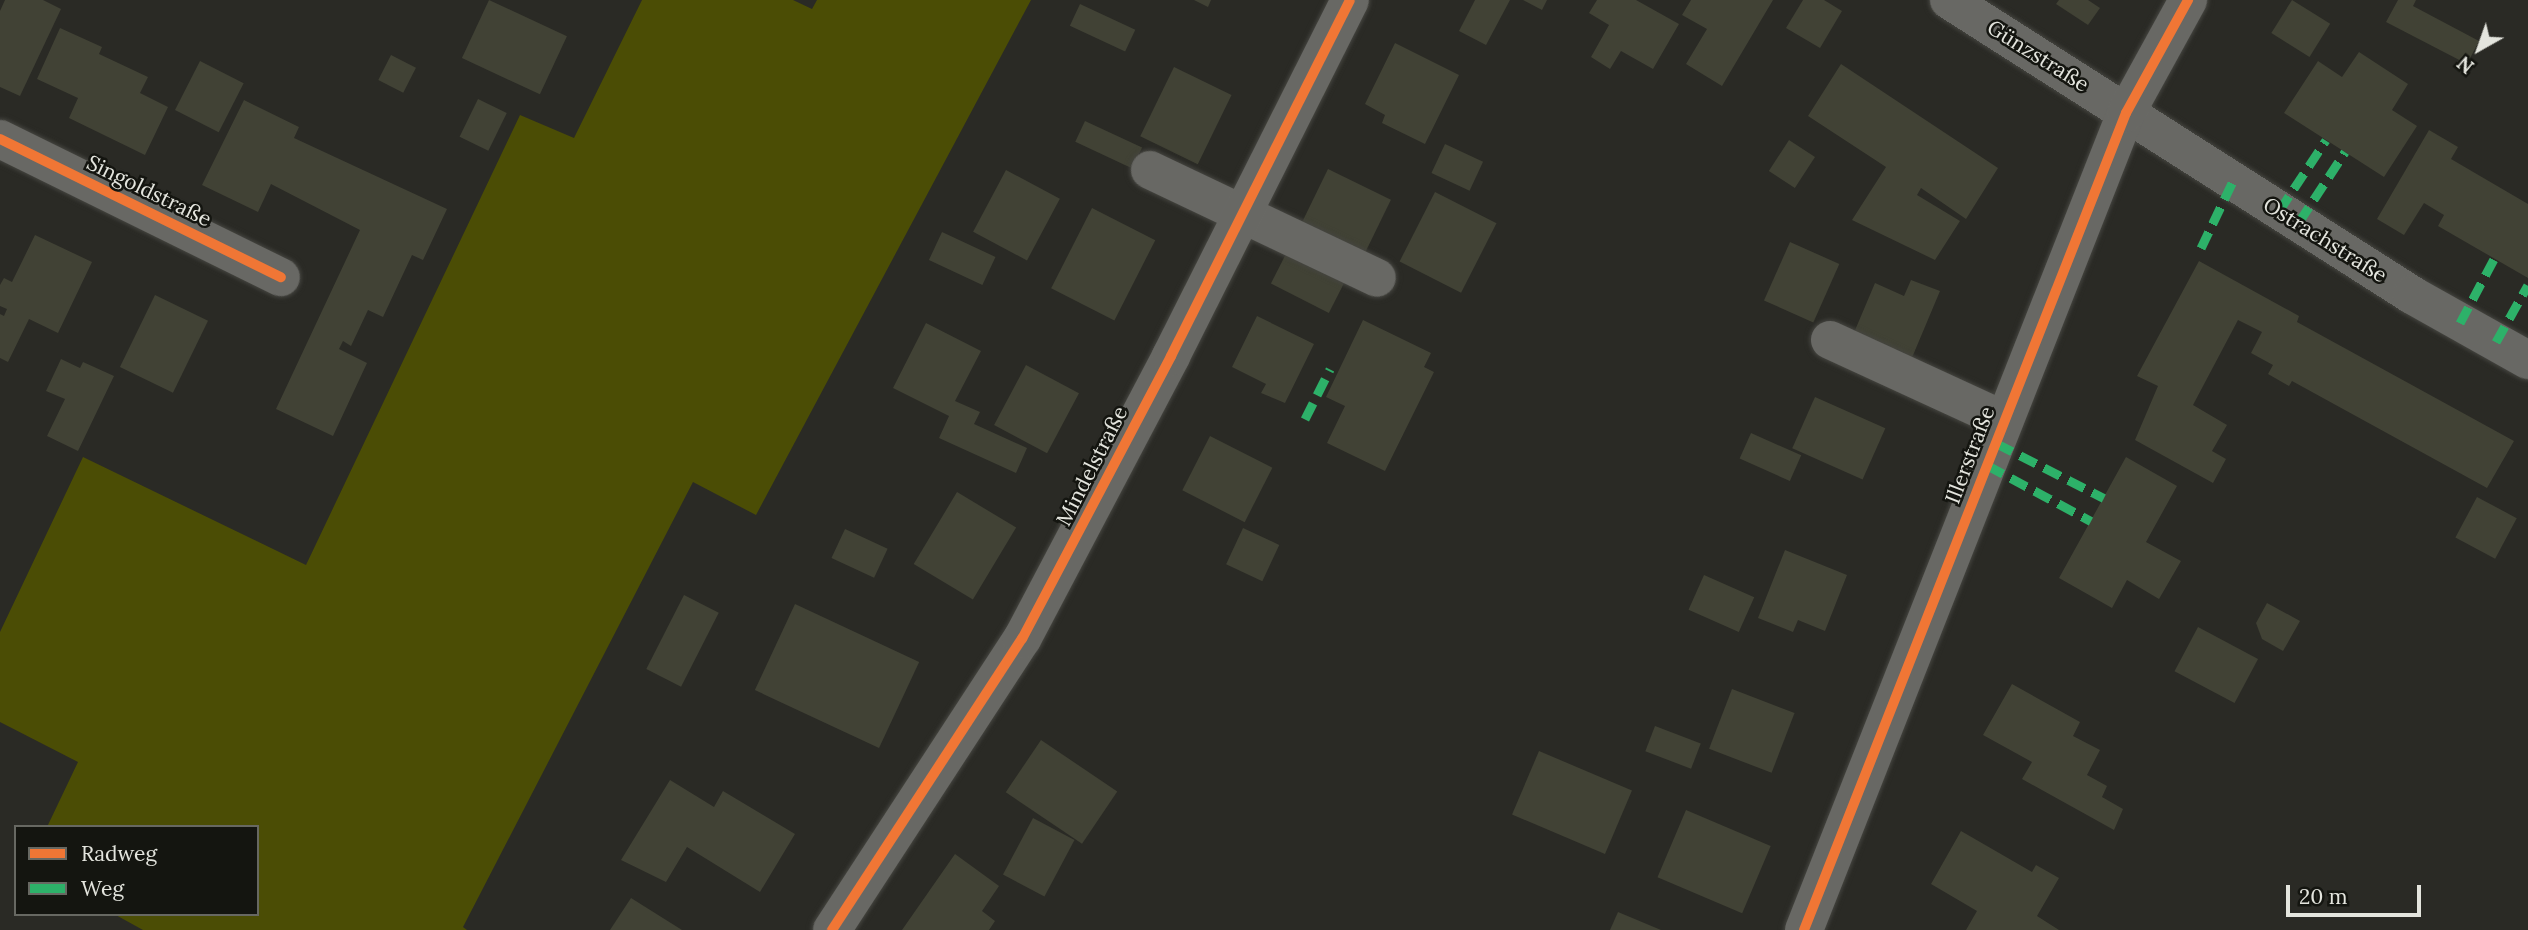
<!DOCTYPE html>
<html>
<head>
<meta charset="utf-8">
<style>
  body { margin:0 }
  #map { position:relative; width:2528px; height:930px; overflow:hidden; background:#2a2a25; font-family:Lora,serif }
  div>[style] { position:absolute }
  .green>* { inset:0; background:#4b4d05 }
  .building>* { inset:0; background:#414235; transform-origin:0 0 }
  .roads { filter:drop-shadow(0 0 2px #454540) drop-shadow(0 0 2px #454540) }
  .minor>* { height:38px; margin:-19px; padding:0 19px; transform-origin:19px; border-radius:19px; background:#686864 }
  .quiet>* { height:9px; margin-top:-4.5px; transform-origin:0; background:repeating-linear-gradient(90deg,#2db169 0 18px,transparent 0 27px) }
  .cycleway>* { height:10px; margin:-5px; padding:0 5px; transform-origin:5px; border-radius:5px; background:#f07635 }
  span { translate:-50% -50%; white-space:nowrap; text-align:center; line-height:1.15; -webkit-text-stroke:5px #141510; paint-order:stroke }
  .street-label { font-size:21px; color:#e4e5de }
  .legend { position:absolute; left:14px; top:825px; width:245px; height:91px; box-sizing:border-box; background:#141510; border:2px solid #676862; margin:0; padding:9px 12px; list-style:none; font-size:21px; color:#e4e5de }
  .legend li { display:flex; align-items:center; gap:14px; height:35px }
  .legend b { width:35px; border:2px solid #676862 }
  .north { position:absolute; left:2444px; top:14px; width:70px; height:70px; -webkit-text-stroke:5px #141510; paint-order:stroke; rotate:220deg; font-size:19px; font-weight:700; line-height:28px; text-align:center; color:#e4e5de }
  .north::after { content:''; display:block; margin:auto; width:24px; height:32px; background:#e4e5de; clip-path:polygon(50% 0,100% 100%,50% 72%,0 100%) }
  .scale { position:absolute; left:2286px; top:885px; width:135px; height:32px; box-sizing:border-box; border:4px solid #e4e5de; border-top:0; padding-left:9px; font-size:21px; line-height:24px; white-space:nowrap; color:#e4e5de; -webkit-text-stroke:5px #141510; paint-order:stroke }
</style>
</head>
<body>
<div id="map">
  <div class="green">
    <i style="clip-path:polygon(642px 0,793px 0,812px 9px,817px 0,1031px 0,756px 515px,693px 482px,463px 927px,467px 930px,143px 930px,114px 914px,257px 914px,257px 827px,47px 827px,78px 762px,0 722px,0 632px,83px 457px,306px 565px,520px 115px,574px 138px)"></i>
  </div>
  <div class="building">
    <i style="clip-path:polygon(5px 0,43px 0,61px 9px,20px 96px,0 87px,0 11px)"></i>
    <i style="left:489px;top:0;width:86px;height:64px;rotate:25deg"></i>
    <i style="clip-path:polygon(1194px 0,1211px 0,1208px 7px)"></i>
    <i style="clip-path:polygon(1475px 0,1510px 0,1486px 45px,1459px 31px)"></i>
    <i style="clip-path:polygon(1523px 0,1547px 0,1542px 10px)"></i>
    <i style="clip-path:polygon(1597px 0,1636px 0,1679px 24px,1653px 69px,1621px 51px,1610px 69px,1591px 57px,1609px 25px,1589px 13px)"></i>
    <i style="clip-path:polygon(1691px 0,1773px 0,1722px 86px,1686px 64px,1707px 29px,1682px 15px)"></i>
    <i style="clip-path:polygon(1803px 0,1824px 0,1842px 11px,1820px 48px,1786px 28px)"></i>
    <i style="clip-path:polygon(2059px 0,2088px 0,2100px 8px,2088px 25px,2056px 4px)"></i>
    <i style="left:2292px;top:0;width:45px;height:39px;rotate:32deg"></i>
    <i style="clip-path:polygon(2398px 0,2416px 0,2413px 6px,2479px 41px,2467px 64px,2386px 22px)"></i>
    <i style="left:1080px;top:4px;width:61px;height:24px;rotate:25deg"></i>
    <i style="clip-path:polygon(60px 28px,102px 47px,99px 54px,148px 77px,140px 93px,168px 107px,145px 155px,69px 118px,78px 98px,37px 79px)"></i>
    <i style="clip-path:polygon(1395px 43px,1459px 75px,1425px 144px,1382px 123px,1385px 115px,1365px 104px)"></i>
    <i style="clip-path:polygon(2359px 52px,2408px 84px,2392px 110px,2417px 126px,2384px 177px,2284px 113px,2318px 61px,2342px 77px)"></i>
    <i style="left:391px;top:55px;width:28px;height:28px;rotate:27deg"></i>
    <i style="left:200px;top:61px;width:49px;height:55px;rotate:27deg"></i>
    <i style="clip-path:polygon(1841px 64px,1998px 168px,1966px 219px,1921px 188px,1917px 195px,1960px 221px,1935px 260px,1852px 220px,1886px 167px,1808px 116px)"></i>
    <i style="left:1174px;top:67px;width:64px;height:77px;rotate:26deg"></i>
    <i style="left:478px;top:99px;width:32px;height:42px;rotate:26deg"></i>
    <i style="clip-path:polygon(244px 100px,299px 127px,294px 138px,447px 209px,423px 260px,412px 255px,383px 317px,368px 310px,351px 346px,343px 341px,339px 349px,367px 363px,333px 436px,276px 409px,360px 230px,271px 184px,258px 212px,202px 185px)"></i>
    <i style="left:1085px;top:121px;width:63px;height:23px;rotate:25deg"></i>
    <i style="clip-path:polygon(2429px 130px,2458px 147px,2451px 159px,2528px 204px,2528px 278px,2438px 226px,2444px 215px,2424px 203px,2404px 235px,2377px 219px)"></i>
    <i style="left:1789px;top:140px;width:31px;height:37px;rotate:33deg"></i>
    <i style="left:1445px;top:144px;width:42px;height:32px;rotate:25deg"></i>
    <i style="left:1328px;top:169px;width:70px;height:62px;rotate:26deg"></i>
    <i style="left:1006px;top:170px;width:61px;height:70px;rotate:28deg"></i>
    <i style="left:1435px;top:192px;width:69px;height:78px;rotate:27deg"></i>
    <i style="left:1092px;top:208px;width:71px;height:90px;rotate:27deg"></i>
    <i style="left:942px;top:232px;width:59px;height:31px;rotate:25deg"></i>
    <i style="clip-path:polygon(35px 235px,92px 262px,58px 333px,29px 319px,8px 362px,0 358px,0 314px,4px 316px,7px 309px,0 306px,0 285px,4px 278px,12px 282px)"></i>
    <i style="left:1790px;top:242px;width:54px;height:64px;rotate:24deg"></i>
    <i style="left:1290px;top:246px;width:65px;height:42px;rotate:27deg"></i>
    <i style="clip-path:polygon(2199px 261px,2299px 316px,2297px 322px,2514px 441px,2487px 488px,2292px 381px,2289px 386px,2268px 374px,2273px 365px,2251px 353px,2262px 332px,2238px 320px,2193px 405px,2227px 425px,2212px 451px,2226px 459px,2213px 483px,2135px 440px,2158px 386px,2137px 376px)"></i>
    <i style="clip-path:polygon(1911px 280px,1940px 291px,1911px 360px,1853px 335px,1875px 283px,1904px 296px)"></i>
    <i style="left:155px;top:295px;width:59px;height:80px;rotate:26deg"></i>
    <i style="clip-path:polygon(1257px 316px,1314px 344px,1285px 403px,1261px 393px,1266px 384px,1232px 367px)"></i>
    <i style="clip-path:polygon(1363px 320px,1431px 353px,1424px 367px,1434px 372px,1385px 471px,1327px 443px,1345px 406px,1326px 397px)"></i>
    <i style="clip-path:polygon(926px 323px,981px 351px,955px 401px,980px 412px,974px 424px,1027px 448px,1016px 473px,939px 438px,949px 416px,893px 388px)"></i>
    <i style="clip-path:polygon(61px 359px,80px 368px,83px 362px,114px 376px,78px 451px,47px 436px,65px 399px,46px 391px)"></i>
    <i style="left:1026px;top:365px;width:60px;height:68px;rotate:28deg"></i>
    <i style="left:1815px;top:397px;width:77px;height:56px;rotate:24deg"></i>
    <i style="left:1751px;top:433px;width:55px;height:28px;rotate:24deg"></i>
    <i style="left:1210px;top:436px;width:70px;height:61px;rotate:27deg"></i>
    <i style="clip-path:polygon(2126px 457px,2177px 486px,2146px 542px,2181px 561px,2159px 599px,2127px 580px,2112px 608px,2059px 578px)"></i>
    <i style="left:957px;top:492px;width:69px;height:84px;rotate:31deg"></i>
    <i style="left:2477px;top:497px;width:45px;height:46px;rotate:28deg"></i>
    <i style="left:1243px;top:528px;width:40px;height:40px;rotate:25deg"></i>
    <i style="left:845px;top:529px;width:47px;height:32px;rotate:25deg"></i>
    <i style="clip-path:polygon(1785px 550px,1847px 575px,1825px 631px,1798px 620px,1793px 632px,1758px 618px)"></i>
    <i style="left:1704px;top:575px;width:55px;height:38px;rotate:24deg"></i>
    <i style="left:684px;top:595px;width:39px;height:83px;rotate:27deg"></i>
    <i style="clip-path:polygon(2267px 603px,2300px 621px,2283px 651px,2262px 639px,2256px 623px)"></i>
    <i style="left:795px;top:604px;width:137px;height:95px;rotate:25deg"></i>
    <i style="left:2198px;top:627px;width:68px;height:50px;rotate:28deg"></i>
    <i style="clip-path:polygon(2012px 684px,2080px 722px,2073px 736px,2100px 750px,2087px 775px,2107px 786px,2102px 797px,2123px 809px,2114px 830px,2022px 779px,2032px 762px,1983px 735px)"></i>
    <i style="left:1732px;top:689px;width:67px;height:64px;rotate:21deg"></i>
    <i style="left:1655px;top:726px;width:49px;height:27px;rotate:21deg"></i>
    <i style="left:1041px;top:740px;width:92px;height:63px;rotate:34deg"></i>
    <i style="left:1539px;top:751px;width:101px;height:69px;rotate:23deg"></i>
    <i style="clip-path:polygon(670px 780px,714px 807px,723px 791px,795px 834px,760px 892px,687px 847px,666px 882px,621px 860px)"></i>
    <i style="left:1686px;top:810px;width:92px;height:73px;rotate:23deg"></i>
    <i style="left:1033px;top:818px;width:47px;height:64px;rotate:28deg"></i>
    <i style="clip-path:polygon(1961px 831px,2032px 872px,2036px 865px,2059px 878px,2037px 916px,2059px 930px,1966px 930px,1977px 911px,1931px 884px)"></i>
    <i style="clip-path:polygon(955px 854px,999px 886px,982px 911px,995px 921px,989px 930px,902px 930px)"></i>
    <i style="clip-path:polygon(631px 898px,682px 930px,610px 930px)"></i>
    <i style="clip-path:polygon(1618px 912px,1661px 930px,1610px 930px)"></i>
  </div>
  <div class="roads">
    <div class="minor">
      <i style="left:1949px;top:0;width:549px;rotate:32.5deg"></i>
      <i style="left:2412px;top:295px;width:133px;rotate:29.3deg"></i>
      <i style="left:0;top:139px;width:313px;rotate:26.2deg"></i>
      <i style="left:1150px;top:170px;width:251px;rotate:25.4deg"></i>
      <i style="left:1830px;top:340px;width:192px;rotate:24.7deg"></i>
      <i style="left:832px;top:930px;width:348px;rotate:-56.9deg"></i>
      <i style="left:1022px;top:639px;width:320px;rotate:-62.2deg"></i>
      <i style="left:1171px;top:356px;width:398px;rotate:-63.3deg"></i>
      <i style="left:1804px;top:930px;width:878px;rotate:-68.49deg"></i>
      <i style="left:2126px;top:113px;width:129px;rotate:-61.2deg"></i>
    </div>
  </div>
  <div class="quiet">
    <i style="left:2279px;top:211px;width:85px;rotate:-56.5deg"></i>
    <i style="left:2299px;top:222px;width:84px;rotate:-56.7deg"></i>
    <i style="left:2201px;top:248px;width:74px;rotate:-64.5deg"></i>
    <i style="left:2460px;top:323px;width:72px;rotate:-62deg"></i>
    <i style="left:2496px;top:342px;width:65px;rotate:-60.7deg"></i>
    <i style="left:1305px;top:419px;width:56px;rotate:-63.4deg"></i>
    <i style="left:1996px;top:443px;width:121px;rotate:27deg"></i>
    <i style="left:1987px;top:465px;width:118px;rotate:28.3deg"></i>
  </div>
  <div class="cycleway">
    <i style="left:0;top:139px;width:313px;rotate:26.2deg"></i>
    <i style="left:832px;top:930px;width:348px;rotate:-56.9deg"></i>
    <i style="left:1022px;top:639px;width:320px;rotate:-62.2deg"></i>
    <i style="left:1171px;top:356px;width:398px;rotate:-63.3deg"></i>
    <i style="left:1804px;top:930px;width:878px;rotate:-68.49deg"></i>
    <i style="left:2126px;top:113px;width:129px;rotate:-61.2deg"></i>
  </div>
  <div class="street-label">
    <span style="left:2038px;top:56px;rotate:32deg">Günzstraße</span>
    <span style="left:149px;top:191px;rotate:26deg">Singoldstraße</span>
    <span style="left:2325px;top:240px;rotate:32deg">Ostrachstraße</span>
    <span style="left:1970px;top:455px;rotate:-69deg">Illerstraße</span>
    <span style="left:1092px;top:466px;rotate:-63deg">Mindelstraße</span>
  </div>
  <ul class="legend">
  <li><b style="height:9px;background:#f07635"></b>Radweg</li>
  <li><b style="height:9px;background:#2db169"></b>Weg</li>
  </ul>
  <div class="north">N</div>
  <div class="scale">20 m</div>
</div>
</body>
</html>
